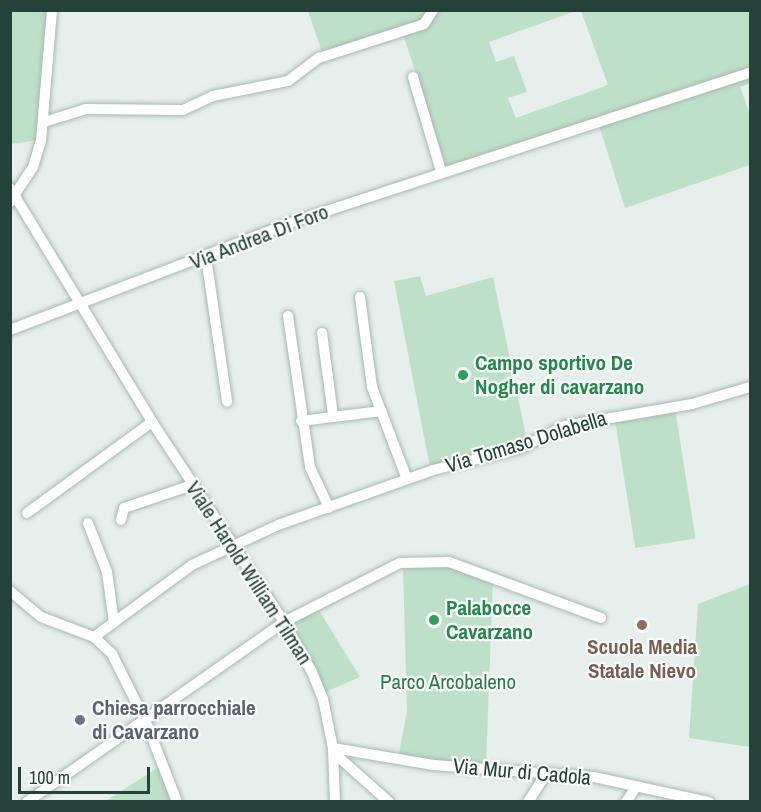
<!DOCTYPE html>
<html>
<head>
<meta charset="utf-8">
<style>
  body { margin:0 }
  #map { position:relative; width:761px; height:812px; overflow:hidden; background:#e6efeb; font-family:"Archivo Narrow",sans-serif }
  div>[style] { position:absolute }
  .green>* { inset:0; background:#bfe0c8; transform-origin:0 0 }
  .roads { filter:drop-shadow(0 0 2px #a8b8b2) drop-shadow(0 0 2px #a8b8b2) }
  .minor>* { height:10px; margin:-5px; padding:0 5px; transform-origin:5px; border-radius:5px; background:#fff }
  .dots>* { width:16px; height:16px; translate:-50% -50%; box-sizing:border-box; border:3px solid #f7fbf9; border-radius:50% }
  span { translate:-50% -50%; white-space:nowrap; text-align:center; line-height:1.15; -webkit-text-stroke:4.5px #f7fbf9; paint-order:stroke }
  .street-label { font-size:21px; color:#24423a }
  .leisure-label { font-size:21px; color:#27864d; font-weight:700 }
  .left { translate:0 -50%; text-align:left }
  .education-label { font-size:21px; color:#785e54; font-weight:700 }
  .park-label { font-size:21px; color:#2d7a4b }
  .worship-label { font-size:21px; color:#5b616d; font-weight:700 }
  .frame { position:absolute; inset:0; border:12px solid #24423a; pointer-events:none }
  .scale { position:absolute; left:18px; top:767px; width:132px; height:27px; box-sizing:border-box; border:3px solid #24423a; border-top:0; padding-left:8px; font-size:18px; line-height:21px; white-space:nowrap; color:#24423a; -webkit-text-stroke:4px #f7fbf9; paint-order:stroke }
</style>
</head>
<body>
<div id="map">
  <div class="green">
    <i style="clip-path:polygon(10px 11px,54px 11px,39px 140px,11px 144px)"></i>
    <i style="clip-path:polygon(308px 11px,576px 11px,489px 42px,496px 62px,514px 56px,527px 92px,508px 98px,516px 118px,608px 85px,581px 11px,750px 11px,750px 83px,740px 87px,750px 114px,750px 165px,625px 208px,597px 119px,448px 172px,402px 31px,323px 55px)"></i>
    <i style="clip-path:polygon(420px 276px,426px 296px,493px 277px,528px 446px,431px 473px,394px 281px)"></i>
    <i style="left:675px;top:409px;width:131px;height:61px;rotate:81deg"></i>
    <i style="clip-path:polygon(463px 564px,493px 576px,486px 766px,398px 758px,407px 711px,403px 568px)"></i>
    <i style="clip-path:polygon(750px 584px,750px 747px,689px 738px,698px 604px)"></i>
    <i style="clip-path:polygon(317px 607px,360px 677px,323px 693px,287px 623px)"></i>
    <i style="clip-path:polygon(162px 765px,176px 802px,104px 802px)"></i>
  </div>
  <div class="roads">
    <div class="minor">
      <i style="left:413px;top:77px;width:98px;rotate:73.4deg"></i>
      <i style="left:44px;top:122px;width:44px;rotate:-17.2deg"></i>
      <i style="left:86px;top:109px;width:97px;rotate:0.6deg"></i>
      <i style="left:183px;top:110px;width:33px;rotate:-25deg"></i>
      <i style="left:213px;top:96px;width:76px;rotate:-11.3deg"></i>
      <i style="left:288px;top:81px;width:39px;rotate:-37deg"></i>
      <i style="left:319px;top:58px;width:110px;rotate:-17.9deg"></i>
      <i style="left:424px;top:24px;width:17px;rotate:-57deg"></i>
      <i style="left:10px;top:188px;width:274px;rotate:58.7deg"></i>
      <i style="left:152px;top:422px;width:240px;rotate:56.6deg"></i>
      <i style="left:284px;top:622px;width:57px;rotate:60.8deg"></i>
      <i style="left:312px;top:672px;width:29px;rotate:68deg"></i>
      <i style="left:323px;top:699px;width:50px;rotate:78.5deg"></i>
      <i style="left:333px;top:748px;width:54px;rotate:87.9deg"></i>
      <i style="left:10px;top:202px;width:42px;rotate:-56.7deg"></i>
      <i style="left:33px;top:167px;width:27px;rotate:-73deg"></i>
      <i style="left:41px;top:141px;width:131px;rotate:-85.2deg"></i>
      <i style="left:206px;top:257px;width:146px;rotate:81.7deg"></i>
      <i style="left:360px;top:297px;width:91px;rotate:82.4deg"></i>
      <i style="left:372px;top:387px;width:98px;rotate:69.2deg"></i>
      <i style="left:288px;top:316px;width:153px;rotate:81.7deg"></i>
      <i style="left:310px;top:467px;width:45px;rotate:65.1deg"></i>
      <i style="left:10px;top:330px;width:306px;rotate:-20.9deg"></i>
      <i style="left:296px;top:221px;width:478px;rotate:-18.1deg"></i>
      <i style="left:322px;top:333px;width:83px;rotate:82.4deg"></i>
      <i style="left:301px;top:421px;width:81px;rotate:-7.1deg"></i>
      <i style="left:27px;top:513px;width:155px;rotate:-36.1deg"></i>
      <i style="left:121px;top:520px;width:12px;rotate:-76deg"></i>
      <i style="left:124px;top:508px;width:72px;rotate:-18.7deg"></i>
      <i style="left:88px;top:523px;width:53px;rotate:68.8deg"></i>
      <i style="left:107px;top:572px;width:51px;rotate:82.2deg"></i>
      <i style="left:10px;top:591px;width:40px;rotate:40deg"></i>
      <i style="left:41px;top:617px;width:57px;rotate:20.7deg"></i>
      <i style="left:94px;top:637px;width:25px;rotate:43deg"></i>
      <i style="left:112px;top:654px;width:76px;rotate:63.4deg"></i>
      <i style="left:146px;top:722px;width:86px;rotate:68.8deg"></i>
      <i style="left:94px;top:637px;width:122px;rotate:-36.3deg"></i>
      <i style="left:192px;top:565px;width:95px;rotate:-24.9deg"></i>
      <i style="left:278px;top:525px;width:164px;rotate:-19.5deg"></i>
      <i style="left:433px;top:470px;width:91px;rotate:-14deg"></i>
      <i style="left:521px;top:448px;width:49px;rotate:-26.6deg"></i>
      <i style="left:565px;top:426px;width:129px;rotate:-9.8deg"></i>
      <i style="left:692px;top:404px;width:60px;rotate:-16.3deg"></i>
      <i style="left:333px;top:748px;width:102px;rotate:9.6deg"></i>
      <i style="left:434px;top:765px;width:160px;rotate:4.3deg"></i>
      <i style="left:594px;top:777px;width:118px;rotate:12.3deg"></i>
      <i style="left:334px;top:753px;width:74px;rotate:41.7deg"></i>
      <i style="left:27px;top:802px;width:314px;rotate:-35deg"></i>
      <i style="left:284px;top:622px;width:130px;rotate:-27deg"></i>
      <i style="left:400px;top:563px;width:49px;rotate:-1.2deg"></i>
      <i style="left:449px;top:562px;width:162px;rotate:20.2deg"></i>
      <i style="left:528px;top:802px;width:35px;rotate:-57deg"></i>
      <i style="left:626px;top:802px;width:18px;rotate:-56deg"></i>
    </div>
  </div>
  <div class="dots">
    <i style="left:463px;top:375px;background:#2e9e5b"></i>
    <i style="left:434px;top:620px;background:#2e9e5b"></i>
    <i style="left:642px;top:625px;background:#8d6e63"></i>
    <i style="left:80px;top:720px;background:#6b7280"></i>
  </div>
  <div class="street-label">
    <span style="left:259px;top:237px;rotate:-21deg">Via Andrea Di Foro</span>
    <span style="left:526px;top:442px;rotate:-17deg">Via Tomaso Dolabella</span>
    <span style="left:249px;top:573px;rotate:57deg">Viale Harold William Tilman</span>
    <span style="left:522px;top:772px;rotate:5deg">Via Mur di Cadola</span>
  </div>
  <div class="leisure-label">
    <span class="left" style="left:475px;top:375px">Campo sportivo De<br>Nogher di cavarzano</span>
    <span class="left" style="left:446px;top:620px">Palabocce<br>Cavarzano</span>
  </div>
  <div class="education-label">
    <span style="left:642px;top:659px">Scuola Media<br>Statale Nievo</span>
  </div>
  <div class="park-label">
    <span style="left:448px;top:682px">Parco Arcobaleno</span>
  </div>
  <div class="worship-label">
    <span class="left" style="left:92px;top:720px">Chiesa parrocchiale<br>di Cavarzano</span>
  </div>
  <div class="frame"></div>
  <div class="scale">100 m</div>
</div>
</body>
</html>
